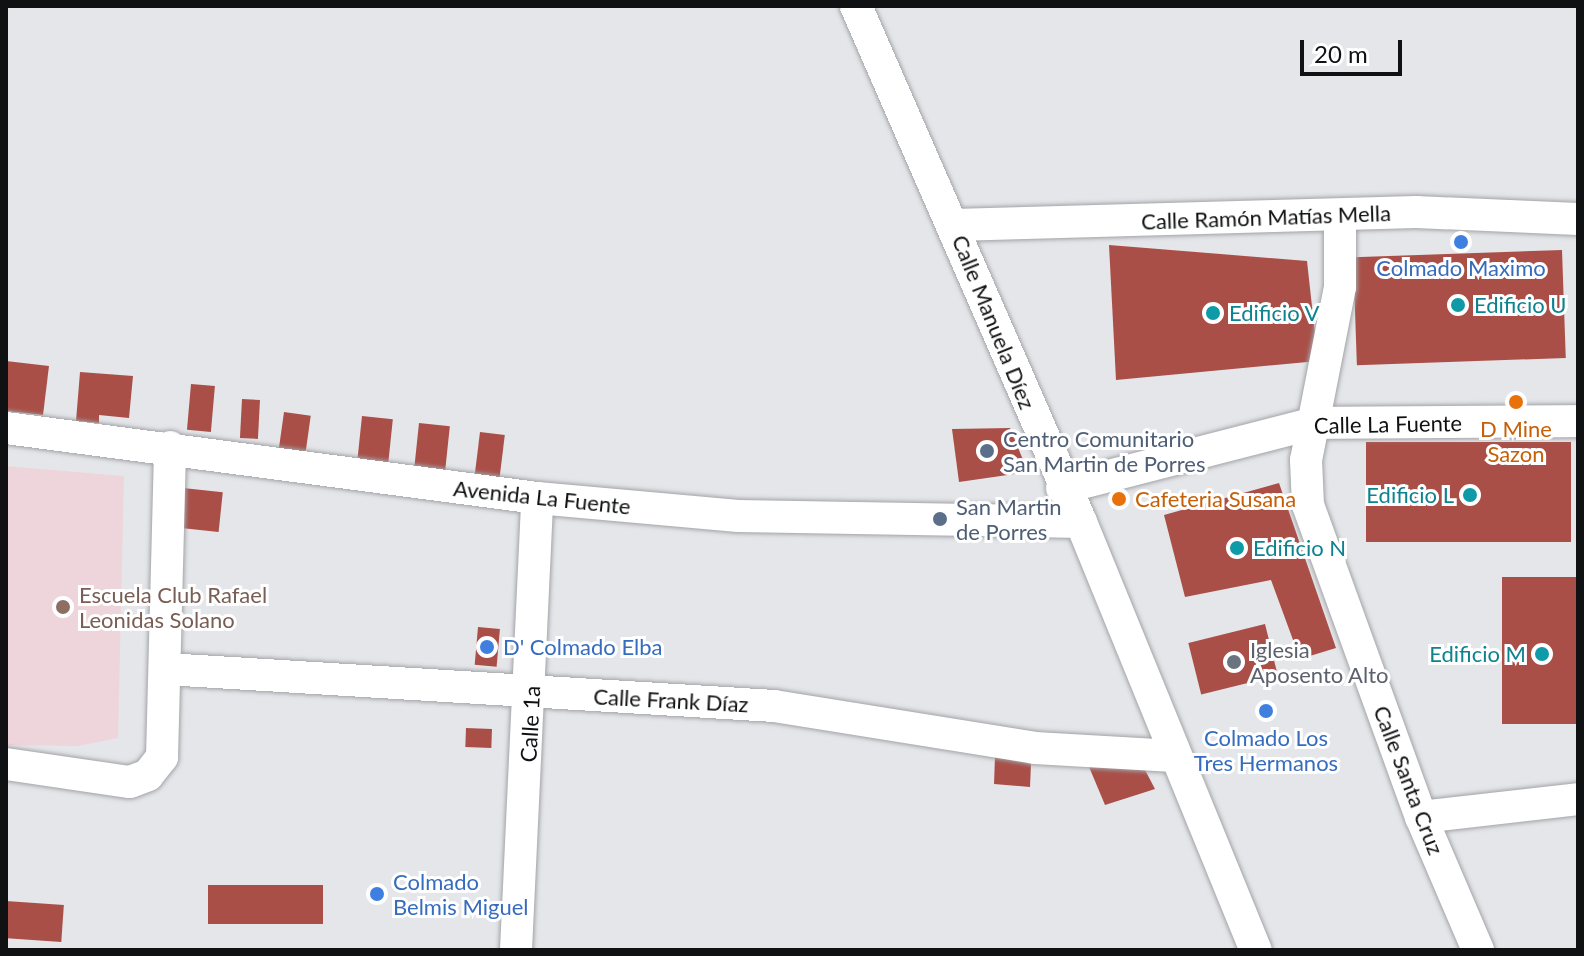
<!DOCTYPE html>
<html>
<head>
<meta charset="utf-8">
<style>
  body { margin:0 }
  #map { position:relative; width:1584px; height:956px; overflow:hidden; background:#e5e6ea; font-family:Lato,sans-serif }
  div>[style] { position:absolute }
  .education>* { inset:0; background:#eed5db }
  .building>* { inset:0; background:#a94f48; transform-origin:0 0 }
  .roads { filter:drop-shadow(0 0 2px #a2a4a7) drop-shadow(0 0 2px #a2a4a7) }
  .minor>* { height:32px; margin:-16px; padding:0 16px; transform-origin:16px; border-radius:16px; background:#fff }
  .dots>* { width:22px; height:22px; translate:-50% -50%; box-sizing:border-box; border:4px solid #fff; border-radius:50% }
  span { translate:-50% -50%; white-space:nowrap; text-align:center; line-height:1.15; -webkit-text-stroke:6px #fff; paint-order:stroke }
  .street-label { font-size:22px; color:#101112 }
  .shop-label { font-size:22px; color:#366cbe }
  .left { translate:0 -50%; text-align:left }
  .culture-label { font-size:22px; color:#0d838f }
  .right { translate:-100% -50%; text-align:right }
  .food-label { font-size:22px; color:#c56008 }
  .service-label { font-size:22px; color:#4e5e75 }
  .education-label { font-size:22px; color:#785e54 }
  .worship-label { font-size:22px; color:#5b616d }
  .frame { position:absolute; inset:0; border:8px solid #101112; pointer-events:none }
  .scale { position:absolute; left:1300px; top:40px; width:102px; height:36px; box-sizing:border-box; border:4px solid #101112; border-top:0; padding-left:10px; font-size:24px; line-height:28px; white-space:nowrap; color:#101112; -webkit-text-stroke:6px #fff; paint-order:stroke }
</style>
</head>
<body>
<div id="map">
  <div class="education">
    <i style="clip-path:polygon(6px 466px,124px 476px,118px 738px,78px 746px,6px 745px)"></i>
  </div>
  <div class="building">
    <i style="clip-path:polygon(1109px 245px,1307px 261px,1318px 361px,1116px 380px)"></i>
    <i style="left:1562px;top:250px;width:108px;height:209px;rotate:88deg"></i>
    <i style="clip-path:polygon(6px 361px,49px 366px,43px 415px,6px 411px)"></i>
    <i style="clip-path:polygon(80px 372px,133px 376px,129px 418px,99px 415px,99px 423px,76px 421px)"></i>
    <i style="left:191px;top:384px;width:24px;height:46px;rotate:5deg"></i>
    <i style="left:242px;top:399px;width:18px;height:39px;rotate:3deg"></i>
    <i style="left:284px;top:412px;width:27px;height:37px;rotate:8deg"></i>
    <i style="left:362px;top:416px;width:31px;height:55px;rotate:6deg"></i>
    <i style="left:419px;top:423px;width:31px;height:53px;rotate:6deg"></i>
    <i style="clip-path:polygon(1010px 428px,1028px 472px,959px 482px,952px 429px)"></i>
    <i style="left:480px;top:432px;width:25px;height:45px;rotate:7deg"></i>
    <i style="left:1571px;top:442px;width:100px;height:205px;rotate:90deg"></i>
    <i style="clip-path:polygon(1279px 483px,1336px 648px,1300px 659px,1271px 580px,1185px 597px,1164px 515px)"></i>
    <i style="left:183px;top:488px;width:40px;height:40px;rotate:6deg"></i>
    <i style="left:1578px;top:577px;width:147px;height:76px;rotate:90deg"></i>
    <i style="left:1265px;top:624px;width:53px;height:79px;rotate:76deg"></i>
    <i style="left:478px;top:627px;width:22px;height:38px;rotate:5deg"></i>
    <i style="left:466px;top:728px;width:26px;height:19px;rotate:2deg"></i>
    <i style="clip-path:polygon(995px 757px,1031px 764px,1030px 787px,994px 784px)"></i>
    <i style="clip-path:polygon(1087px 762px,1144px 768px,1155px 789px,1105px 805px)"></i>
    <i style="left:323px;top:885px;width:39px;height:115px;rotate:90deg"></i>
    <i style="left:6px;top:901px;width:58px;height:37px;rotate:4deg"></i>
  </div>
  <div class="roads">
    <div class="minor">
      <i style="left:856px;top:6px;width:563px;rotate:66.44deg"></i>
      <i style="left:1081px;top:522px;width:462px;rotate:67.8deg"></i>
      <i style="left:1340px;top:216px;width:71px;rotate:90deg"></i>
      <i style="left:1340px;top:287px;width:176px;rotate:101.1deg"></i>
      <i style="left:1306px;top:460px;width:45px;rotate:87.5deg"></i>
      <i style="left:1308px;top:505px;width:332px;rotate:70.1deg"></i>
      <i style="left:1421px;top:817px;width:145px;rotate:66.8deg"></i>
      <i style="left:954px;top:225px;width:462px;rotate:-1.6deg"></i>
      <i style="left:1416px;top:212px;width:162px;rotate:2.5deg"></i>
      <i style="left:6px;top:428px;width:536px;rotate:7.51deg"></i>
      <i style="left:537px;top:498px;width:202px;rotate:5.1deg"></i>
      <i style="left:738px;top:516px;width:343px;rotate:1deg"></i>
      <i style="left:1062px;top:488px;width:261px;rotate:-14.4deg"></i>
      <i style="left:1315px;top:423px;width:263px;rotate:-0.4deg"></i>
      <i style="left:166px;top:669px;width:609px;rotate:3.48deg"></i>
      <i style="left:774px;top:706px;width:264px;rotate:9.1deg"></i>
      <i style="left:1035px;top:748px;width:139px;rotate:3.3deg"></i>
      <i style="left:6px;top:764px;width:125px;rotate:8.3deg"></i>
      <i style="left:130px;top:782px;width:19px;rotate:-21deg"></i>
      <i style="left:148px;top:775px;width:23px;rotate:-52deg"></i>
      <i style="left:162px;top:757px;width:310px;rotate:-88.5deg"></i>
      <i style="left:1421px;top:817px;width:158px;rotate:-6.5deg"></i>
      <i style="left:516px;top:950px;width:452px;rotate:-87.3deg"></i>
    </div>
  </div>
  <div class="dots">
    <i style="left:1461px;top:242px;background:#3f7fe0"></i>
    <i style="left:1458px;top:305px;background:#0f9aa8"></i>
    <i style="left:1213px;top:313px;background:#0f9aa8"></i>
    <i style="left:1516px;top:402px;background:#e8710a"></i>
    <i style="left:987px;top:451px;background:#5c6f8a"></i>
    <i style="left:1470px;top:495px;background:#0f9aa8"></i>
    <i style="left:1119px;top:499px;background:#e8710a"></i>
    <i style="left:940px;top:519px;background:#5c6f8a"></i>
    <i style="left:1237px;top:548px;background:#0f9aa8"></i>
    <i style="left:63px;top:607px;background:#8d6e63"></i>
    <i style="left:487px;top:647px;background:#3f7fe0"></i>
    <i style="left:1542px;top:654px;background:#0f9aa8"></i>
    <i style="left:1234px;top:662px;background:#6b7280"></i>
    <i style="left:1266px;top:711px;background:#3f7fe0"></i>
    <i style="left:377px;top:894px;background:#3f7fe0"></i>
  </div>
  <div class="street-label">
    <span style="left:1266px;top:217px;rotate:-2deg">Calle Ramón Matías Mella</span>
    <span style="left:994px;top:322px;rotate:68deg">Calle Manuela Díez</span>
    <span style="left:1388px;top:424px;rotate:-1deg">Calle La Fuente</span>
    <span style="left:542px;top:497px;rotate:6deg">Avenida La Fuente</span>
    <span style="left:671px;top:700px;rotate:3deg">Calle Frank Díaz</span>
    <span style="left:530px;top:724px;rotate:-87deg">Calle 1a</span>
    <span style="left:1409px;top:780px;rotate:69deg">Calle Santa Cruz</span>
  </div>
  <div class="shop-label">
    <span style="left:1461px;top:268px">Colmado Maximo</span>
    <span class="left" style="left:503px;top:647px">D' Colmado Elba</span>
    <span style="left:1266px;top:750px">Colmado Los<br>Tres Hermanos</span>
    <span class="left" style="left:393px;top:894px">Colmado<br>Belmis Miguel</span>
  </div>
  <div class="culture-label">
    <span class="left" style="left:1474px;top:305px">Edificio U</span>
    <span class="left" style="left:1229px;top:313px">Edificio V</span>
    <span class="right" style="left:1454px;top:495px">Edificio L</span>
    <span class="left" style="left:1253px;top:548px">Edificio N</span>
    <span class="right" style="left:1526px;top:654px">Edificio M</span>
  </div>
  <div class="food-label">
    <span style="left:1516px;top:441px">D Mine<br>Sazon</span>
    <span class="left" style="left:1135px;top:499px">Cafeteria Susana</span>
  </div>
  <div class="service-label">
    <span class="left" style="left:1003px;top:451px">Centro Comunitario<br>San Martin de Porres</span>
    <span class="left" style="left:956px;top:519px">San Martin<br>de Porres</span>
  </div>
  <div class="education-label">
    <span class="left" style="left:79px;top:607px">Escuela Club Rafael<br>Leonidas Solano</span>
  </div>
  <div class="worship-label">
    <span class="left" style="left:1250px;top:662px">Iglesia<br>Aposento Alto</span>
  </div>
  <div class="frame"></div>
  <div class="scale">20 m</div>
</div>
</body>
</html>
